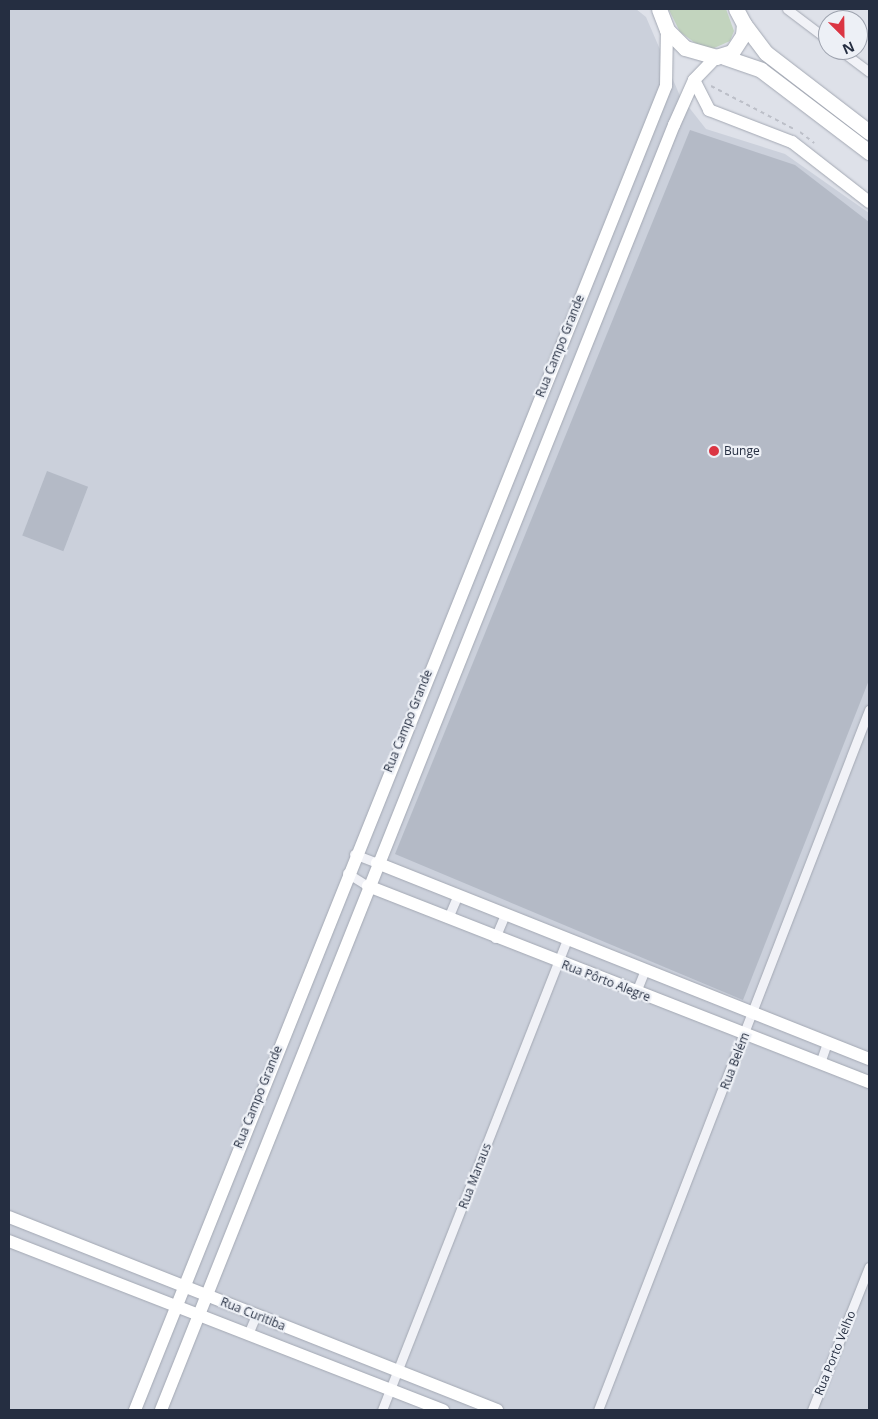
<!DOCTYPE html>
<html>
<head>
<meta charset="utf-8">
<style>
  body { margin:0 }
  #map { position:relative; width:878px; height:1419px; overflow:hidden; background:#dee1e9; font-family:"Open Sans",sans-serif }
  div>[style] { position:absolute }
  .built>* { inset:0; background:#cbd0db }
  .green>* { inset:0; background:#c2d4be }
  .building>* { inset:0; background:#b4bac6; transform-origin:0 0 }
  .path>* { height:2px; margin-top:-1px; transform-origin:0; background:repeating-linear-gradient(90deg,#bcbfc8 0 4px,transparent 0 8px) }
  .roads { filter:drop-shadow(0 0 1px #a3a8b3) drop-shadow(0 0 1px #a3a8b3) }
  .street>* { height:9px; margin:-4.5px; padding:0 4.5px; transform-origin:4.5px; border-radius:4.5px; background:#f1f2f7 }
  .secondary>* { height:12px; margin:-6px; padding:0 6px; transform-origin:6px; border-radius:6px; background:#fff }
  .primary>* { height:15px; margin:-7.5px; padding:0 7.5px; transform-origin:7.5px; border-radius:7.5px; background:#fff }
  .dots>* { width:14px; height:14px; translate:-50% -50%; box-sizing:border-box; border:2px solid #edf0f6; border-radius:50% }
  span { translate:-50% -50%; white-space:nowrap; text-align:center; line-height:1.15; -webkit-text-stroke:4.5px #edf0f6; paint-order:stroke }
  .street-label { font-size:12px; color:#252e41 }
  .poi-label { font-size:12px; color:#252e41 }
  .left { translate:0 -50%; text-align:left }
  .frame { position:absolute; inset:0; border:10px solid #252e41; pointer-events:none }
  .north { position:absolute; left:818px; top:10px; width:50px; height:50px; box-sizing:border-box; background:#edf0f6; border:1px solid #9da2ae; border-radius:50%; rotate:157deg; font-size:14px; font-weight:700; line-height:20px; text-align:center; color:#252e41 }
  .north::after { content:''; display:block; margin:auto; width:18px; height:22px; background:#db3543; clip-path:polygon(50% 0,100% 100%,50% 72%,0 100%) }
</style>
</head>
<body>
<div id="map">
  <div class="built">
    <i style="clip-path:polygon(9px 9px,636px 9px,646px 17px,680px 96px,706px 129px,785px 154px,869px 213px,869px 1410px,9px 1410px)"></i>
  </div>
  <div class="green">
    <i style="clip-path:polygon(726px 9px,734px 31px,730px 41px,712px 49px,702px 48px,680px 32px,669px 10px)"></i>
  </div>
  <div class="building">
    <i style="clip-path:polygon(690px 130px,795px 165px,869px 222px,869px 680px,743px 1000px,395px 854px)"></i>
    <i style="left:47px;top:471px;width:44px;height:69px;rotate:21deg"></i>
  </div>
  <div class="path">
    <i style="left:711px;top:86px;width:93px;rotate:27.4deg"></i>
    <i style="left:800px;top:132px;width:18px;rotate:38deg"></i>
  </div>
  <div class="roads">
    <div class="street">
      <i style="left:787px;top:9px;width:51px;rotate:37.1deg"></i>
      <i style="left:840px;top:50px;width:36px;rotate:37deg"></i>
      <i style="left:354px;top:854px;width:25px;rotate:21deg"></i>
      <i style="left:347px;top:873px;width:25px;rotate:32deg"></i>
      <i style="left:448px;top:918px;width:23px;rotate:-67deg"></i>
      <i style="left:495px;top:938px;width:23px;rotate:-67deg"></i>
      <i style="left:636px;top:992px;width:22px;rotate:-68deg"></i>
      <i style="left:820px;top:1063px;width:21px;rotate:-71deg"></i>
      <i style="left:248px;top:1334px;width:21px;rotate:-67deg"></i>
      <i style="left:382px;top:1410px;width:503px;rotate:-68.54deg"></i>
      <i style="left:598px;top:1410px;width:751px;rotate:-68.84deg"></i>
      <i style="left:812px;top:1410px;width:154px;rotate:-68.3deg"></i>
    </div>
    <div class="secondary">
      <i style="left:694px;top:80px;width:34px;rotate:63deg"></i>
      <i style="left:709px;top:110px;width:89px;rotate:21.1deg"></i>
      <i style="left:792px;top:142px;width:98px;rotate:37.9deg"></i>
      <i style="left:377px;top:863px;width:530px;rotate:21.72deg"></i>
      <i style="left:368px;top:886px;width:538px;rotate:21.37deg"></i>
      <i style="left:9px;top:1217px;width:525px;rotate:21.58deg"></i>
      <i style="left:9px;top:1241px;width:466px;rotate:21.3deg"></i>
      <i style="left:135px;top:1410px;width:1427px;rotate:-68.15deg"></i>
      <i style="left:666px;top:86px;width:56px;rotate:-89deg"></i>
      <i style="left:161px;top:1410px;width:1384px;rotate:-68.24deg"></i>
      <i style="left:674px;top:125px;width:49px;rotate:-66deg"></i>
      <i style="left:694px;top:80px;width:32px;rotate:-46deg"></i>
    </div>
    <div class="primary">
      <i style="left:659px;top:9px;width:22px;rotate:69deg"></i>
      <i style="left:667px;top:30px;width:25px;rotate:45deg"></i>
      <i style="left:685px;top:48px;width:32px;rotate:16deg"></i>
      <i style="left:716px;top:57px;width:17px;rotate:-17deg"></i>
      <i style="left:732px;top:52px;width:20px;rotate:-57deg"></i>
      <i style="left:743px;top:35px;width:11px;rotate:-85deg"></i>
      <i style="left:744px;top:24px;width:17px;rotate:-118deg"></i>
      <i style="left:744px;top:24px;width:36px;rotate:53deg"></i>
      <i style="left:766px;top:53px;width:130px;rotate:37.5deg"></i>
      <i style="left:724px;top:57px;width:39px;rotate:19deg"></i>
      <i style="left:761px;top:70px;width:136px;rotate:37.2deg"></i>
    </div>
  </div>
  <div class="dots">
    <i style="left:714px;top:451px;background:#db3543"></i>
  </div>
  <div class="street-label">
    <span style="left:560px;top:346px;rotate:-68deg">Rua Campo Grande</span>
    <span style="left:408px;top:721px;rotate:-68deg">Rua Campo Grande</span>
    <span style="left:606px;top:981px;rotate:21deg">Rua Pôrto Alegre</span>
    <span style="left:735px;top:1061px;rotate:-69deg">Rua Belém</span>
    <span style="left:258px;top:1097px;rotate:-68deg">Rua Campo Grande</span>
    <span style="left:475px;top:1176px;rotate:-69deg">Rua Manaus</span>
    <span style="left:253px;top:1314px;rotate:22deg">Rua Curitiba</span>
    <span style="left:835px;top:1353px;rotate:-68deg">Rua Porto Velho</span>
  </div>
  <div class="poi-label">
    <span class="left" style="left:724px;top:451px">Bunge</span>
  </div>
  <div class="frame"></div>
  <div class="north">N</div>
</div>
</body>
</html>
